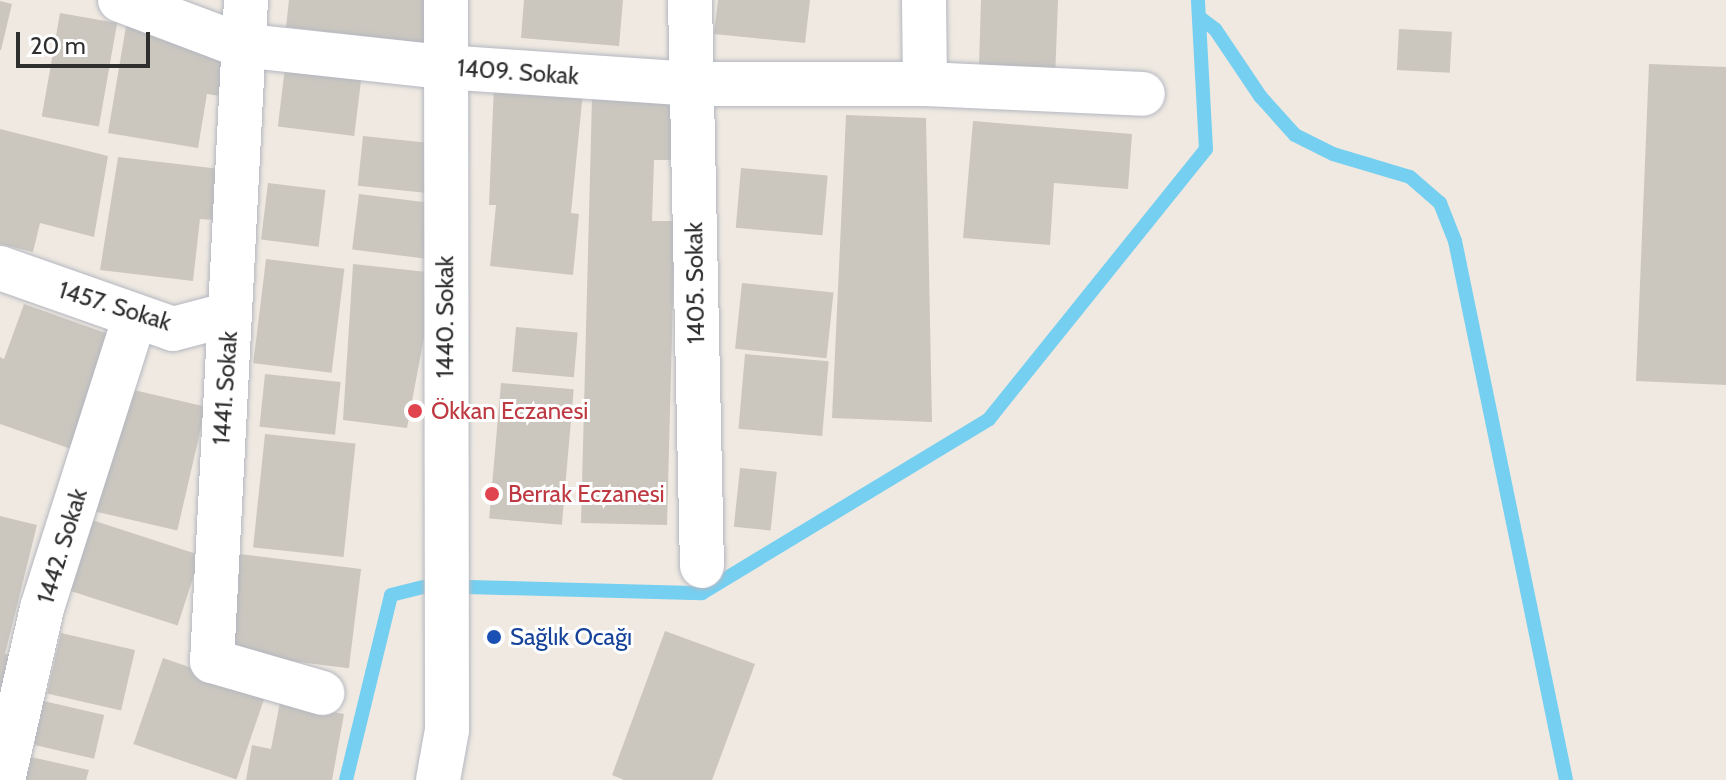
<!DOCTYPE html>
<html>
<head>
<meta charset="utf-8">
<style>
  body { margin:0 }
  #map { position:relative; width:1726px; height:780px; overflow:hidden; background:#efe9e1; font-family:Cabin,sans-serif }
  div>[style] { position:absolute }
  .stream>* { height:14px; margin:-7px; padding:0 7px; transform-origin:7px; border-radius:7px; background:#75cff0 }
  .building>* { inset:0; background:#cbc7bf; transform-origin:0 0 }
  .roads { filter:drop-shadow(0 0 2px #b4b7c1) drop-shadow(0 0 2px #b4b7c1) }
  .minor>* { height:44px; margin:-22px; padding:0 22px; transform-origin:22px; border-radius:22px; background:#fff }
  .dots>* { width:22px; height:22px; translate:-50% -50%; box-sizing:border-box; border:4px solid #fff; border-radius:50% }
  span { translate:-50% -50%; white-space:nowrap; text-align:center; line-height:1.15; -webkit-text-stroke:6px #fff; paint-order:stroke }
  .street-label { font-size:24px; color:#2e2e2e }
  .health-label { font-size:24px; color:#be3a42 }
  .left { translate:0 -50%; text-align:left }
  .transit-label { font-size:24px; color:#164399 }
  .scale { position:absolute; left:16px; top:32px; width:134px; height:36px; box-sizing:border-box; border:4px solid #2e2e2e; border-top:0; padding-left:10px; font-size:24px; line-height:28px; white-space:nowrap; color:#2e2e2e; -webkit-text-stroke:6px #fff; paint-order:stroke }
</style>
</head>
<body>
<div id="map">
  <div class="stream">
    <i style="left:1199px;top:17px;width:20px;rotate:37deg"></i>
    <i style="left:1215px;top:29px;width:81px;rotate:56.1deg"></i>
    <i style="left:1260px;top:96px;width:52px;rotate:48.1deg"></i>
    <i style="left:1295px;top:135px;width:42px;rotate:26.6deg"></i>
    <i style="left:1333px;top:154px;width:80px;rotate:16.6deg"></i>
    <i style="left:1410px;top:177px;width:40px;rotate:41deg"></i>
    <i style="left:1440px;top:203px;width:41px;rotate:68.5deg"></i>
    <i style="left:1455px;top:241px;width:550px;rotate:78.36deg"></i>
    <i style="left:467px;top:587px;width:235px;rotate:1.5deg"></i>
    <i style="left:702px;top:593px;width:336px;rotate:-31.2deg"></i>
    <i style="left:989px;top:419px;width:346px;rotate:-51.2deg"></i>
    <i style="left:1206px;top:149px;width:149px;rotate:-93.1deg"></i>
    <i style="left:346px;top:780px;width:190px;rotate:-76.3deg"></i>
    <i style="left:391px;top:595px;width:33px;rotate:-14deg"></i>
  </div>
  <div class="building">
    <i style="clip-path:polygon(289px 0,430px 0,425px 43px,286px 27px)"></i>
    <i style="clip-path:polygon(524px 0,623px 0,619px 46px,521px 38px)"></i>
    <i style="clip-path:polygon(718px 0,810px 0,805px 43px,714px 34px)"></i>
    <i style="clip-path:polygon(981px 0,1058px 0,1055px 79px,979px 66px)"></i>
    <i style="clip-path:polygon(0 1px,12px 4px,1px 50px,0 50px)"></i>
    <i style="left:60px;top:13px;width:58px;height:105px;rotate:10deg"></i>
    <i style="clip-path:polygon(126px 26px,229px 43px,220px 96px,207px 94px,198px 148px,108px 133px)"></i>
    <i style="left:1399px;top:29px;width:53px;height:41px;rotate:3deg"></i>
    <i style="clip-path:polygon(1649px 64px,1726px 67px,1726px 385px,1636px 381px)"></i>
    <i style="left:285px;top:68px;width:77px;height:59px;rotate:7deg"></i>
    <i style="clip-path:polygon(494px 84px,583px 92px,571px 213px,579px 214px,573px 275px,490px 266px,496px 205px,489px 205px)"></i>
    <i style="clip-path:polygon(592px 97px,678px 100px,676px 160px,654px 160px,652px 221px,675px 221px,667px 525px,581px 523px)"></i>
    <i style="clip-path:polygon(846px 115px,926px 118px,932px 422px,832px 418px)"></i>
    <i style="clip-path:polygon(973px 121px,1132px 134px,1128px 189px,1054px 183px,1050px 245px,963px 238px)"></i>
    <i style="clip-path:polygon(0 129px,108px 156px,94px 237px,40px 223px,33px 252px,0 244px)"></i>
    <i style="left:363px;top:136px;width:72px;height:50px;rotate:6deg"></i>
    <i style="clip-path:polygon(118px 157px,220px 169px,214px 220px,200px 219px,193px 281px,100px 270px)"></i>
    <i style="left:741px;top:168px;width:87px;height:60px;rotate:5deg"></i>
    <i style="left:268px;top:183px;width:58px;height:57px;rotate:7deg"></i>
    <i style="left:359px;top:194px;width:77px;height:56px;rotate:7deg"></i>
    <i style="left:266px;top:259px;width:79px;height:105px;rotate:7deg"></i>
    <i style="clip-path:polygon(353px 264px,436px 273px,407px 428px,343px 420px)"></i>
    <i style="left:742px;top:283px;width:92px;height:66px;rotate:6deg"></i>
    <i style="clip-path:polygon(24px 304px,114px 336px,71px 449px,0 424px,0 357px,4px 359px)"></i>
    <i style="left:516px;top:327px;width:62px;height:45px;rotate:5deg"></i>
    <i style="left:745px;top:354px;width:84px;height:75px;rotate:5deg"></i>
    <i style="left:265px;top:374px;width:76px;height:53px;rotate:6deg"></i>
    <i style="left:501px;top:383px;width:73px;height:136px;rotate:5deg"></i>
    <i style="left:125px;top:388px;width:83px;height:127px;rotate:13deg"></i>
    <i style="left:265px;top:434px;width:91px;height:114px;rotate:6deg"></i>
    <i style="left:740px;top:468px;width:37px;height:59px;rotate:6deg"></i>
    <i style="clip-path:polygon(0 516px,37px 525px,5px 654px,16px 657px,0 719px)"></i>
    <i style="left:92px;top:520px;width:114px;height:74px;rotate:18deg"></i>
    <i style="left:239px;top:554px;width:123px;height:100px;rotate:7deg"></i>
    <i style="clip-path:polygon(665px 631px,755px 664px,712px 780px,624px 780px,612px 775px)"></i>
    <i style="left:61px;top:633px;width:76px;height:62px;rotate:13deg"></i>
    <i style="left:163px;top:658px;width:109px;height:91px;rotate:19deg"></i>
    <i style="left:35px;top:699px;width:71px;height:45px;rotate:13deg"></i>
    <i style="clip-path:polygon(280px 702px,344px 714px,332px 780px,246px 780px,252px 745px,271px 749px)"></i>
    <i style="clip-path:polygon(22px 755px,89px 770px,86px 780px,16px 780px)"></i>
  </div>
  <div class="roads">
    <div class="minor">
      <i style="left:120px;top:0;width:128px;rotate:20.6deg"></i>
      <i style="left:240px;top:45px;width:205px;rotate:6.2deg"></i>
      <i style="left:444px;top:67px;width:248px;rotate:3.9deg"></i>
      <i style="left:691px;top:84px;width:234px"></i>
      <i style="left:925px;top:84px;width:84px;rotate:-90.7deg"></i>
      <i style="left:246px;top:0;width:662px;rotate:92.94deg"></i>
      <i style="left:212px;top:661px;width:115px;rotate:16.2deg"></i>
      <i style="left:690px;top:0;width:566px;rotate:88.79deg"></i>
      <i style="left:925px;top:84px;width:218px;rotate:2.6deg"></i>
      <i style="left:0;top:268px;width:183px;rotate:19.4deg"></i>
      <i style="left:173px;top:329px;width:59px;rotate:-14.7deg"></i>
      <i style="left:3px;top:780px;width:176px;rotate:-77.2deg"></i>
      <i style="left:42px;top:608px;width:306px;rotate:-72.3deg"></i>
      <i style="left:438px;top:780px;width:51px;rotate:-79.8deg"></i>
      <i style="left:447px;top:730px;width:730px;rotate:-90.08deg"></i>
    </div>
  </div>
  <div class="dots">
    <i style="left:415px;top:411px;background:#e0444e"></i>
    <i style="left:492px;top:494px;background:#e0444e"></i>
    <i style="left:494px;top:637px;background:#1a4fb4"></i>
  </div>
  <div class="street-label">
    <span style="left:518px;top:72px;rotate:4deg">1409. Sokak</span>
    <span style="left:695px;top:283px;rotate:-91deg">1405. Sokak</span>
    <span style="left:115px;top:306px;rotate:17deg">1457. Sokak</span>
    <span style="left:445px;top:317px;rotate:-90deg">1440. Sokak</span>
    <span style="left:225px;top:388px;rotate:-86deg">1441. Sokak</span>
    <span style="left:62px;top:546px;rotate:-73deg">1442. Sokak</span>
  </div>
  <div class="health-label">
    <span class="left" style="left:431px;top:411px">Ökkan Eczanesi</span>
    <span class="left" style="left:508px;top:494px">Berrak Eczanesi</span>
  </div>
  <div class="transit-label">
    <span class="left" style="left:510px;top:637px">Sağlık Ocağı</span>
  </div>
  <div class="scale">20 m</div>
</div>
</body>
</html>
